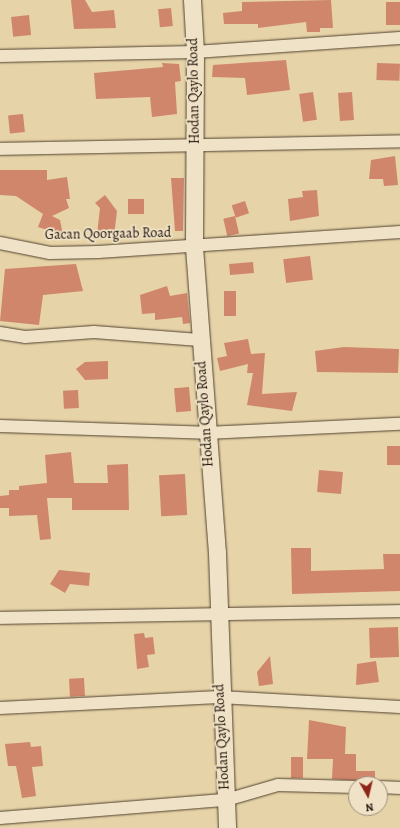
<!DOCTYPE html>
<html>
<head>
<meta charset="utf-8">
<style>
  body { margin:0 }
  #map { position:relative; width:400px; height:828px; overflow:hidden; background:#e6d3a7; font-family:Alegreya,serif }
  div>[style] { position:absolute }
  .building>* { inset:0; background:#d0866a; transform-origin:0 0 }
  .roads { filter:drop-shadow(0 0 1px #524231) drop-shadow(0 0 1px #524231) }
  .street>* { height:12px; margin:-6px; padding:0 6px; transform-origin:6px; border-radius:6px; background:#efe2c6 }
  .secondary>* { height:17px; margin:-8.5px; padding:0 8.5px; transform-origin:8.5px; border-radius:8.5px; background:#efe2c6 }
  span { translate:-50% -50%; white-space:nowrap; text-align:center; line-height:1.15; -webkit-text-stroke:3.5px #efe2c6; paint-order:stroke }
  .street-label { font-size:14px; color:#21120a }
  .north { position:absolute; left:348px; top:776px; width:40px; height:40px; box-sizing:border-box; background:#efe2c6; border:1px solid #9d8f7b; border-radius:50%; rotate:172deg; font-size:11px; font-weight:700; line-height:16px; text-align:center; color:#21120a }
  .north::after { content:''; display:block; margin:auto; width:14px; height:18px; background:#8f2418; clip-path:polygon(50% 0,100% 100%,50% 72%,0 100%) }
</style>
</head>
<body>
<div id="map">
  <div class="building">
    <i style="clip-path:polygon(71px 0,85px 0,92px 12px,114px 10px,116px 28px,74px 29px)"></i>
    <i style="clip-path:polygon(331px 0,333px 28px,320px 28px,320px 32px,307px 32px,306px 22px,258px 28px,258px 24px,224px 24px,223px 13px,242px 11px,242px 2px)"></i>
    <i style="left:386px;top:2px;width:14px;height:23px"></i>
    <i style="left:171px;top:8px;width:18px;height:13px;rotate:84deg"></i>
    <i style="left:29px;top:15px;width:20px;height:18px;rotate:84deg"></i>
    <i style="clip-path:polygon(286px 60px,290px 90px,247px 95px,245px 78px,212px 77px,213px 65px)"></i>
    <i style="clip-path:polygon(162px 63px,179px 64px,181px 81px,175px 82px,177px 114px,152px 117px,150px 97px,96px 99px,94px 73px,163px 67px)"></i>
    <i style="left:377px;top:63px;width:23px;height:17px;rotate:2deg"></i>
    <i style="left:313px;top:92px;width:28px;height:14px;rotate:82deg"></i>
    <i style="left:352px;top:92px;width:28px;height:14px;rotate:86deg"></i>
    <i style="left:23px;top:114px;width:18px;height:15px;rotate:84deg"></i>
    <i style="clip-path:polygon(395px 156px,398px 185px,384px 186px,383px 179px,369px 179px,371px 160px)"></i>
    <i style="clip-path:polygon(0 170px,47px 170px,47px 180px,67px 177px,70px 199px,66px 199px,69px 208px,52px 216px,60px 220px,63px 235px,38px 227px,43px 214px,16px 196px,0 195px)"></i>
    <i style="clip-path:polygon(171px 178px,184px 178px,183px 231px,175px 231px)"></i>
    <i style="clip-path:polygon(317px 190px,319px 216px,290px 221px,288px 199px,303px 197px,302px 191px)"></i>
    <i style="clip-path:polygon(105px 195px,117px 211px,114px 236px,97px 234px,100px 208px,95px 203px)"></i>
    <i style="left:144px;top:199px;width:15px;height:16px;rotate:90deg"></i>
    <i style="left:245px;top:201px;width:13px;height:14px;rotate:72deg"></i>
    <i style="left:235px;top:216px;width:18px;height:12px;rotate:77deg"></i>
    <i style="left:310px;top:256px;width:24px;height:27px;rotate:83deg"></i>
    <i style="left:253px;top:262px;width:11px;height:24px;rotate:85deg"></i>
    <i style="clip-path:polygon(76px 264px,83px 291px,43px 295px,39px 325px,0 321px,5px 269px)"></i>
    <i style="clip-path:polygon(167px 286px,170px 296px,187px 293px,190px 323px,183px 324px,182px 317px,155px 320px,155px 313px,142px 314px,140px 295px)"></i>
    <i style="left:224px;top:291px;width:12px;height:25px"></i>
    <i style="clip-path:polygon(248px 339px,251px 354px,265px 353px,262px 394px,297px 392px,292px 411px,247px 405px,253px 373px,247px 373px,248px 364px,220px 371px,217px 358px,227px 356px,224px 343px)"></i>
    <i style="clip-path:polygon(344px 347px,399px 349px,398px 373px,317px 372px,315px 351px)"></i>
    <i style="clip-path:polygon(108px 361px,108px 379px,85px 380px,76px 369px,85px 362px)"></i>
    <i style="left:189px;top:387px;width:24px;height:15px;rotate:85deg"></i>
    <i style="left:78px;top:390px;width:18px;height:15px;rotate:87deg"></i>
    <i style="left:400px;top:446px;width:19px;height:13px;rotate:90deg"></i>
    <i style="clip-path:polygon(71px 452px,74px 483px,108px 483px,107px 465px,128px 464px,129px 510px,72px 510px,72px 498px,47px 498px,51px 539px,40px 540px,37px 515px,9px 516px,9px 508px,0 508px,0 496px,9px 495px,9px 490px,19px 490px,19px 486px,47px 483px,45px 455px)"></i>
    <i style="left:319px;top:470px;width:24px;height:22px;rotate:5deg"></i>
    <i style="left:185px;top:474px;width:41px;height:26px;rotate:87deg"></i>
    <i style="clip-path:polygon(291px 548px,311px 548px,311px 571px,384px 569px,383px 554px,400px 554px,400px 591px,292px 594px)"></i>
    <i style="clip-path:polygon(59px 570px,90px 573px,89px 586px,70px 584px,65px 593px,50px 584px)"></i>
    <i style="left:398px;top:627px;width:30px;height:29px;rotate:88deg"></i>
    <i style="clip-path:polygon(144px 633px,145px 638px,153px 637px,155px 654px,147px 655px,149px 667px,137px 669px,134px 634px)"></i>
    <i style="clip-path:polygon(270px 656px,273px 684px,259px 686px,257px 672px)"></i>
    <i style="clip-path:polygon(376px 661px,379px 682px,356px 685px,357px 664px)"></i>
    <i style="left:84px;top:678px;width:18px;height:15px;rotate:87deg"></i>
    <i style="clip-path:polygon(309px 720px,346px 727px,345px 754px,356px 754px,356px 771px,375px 771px,375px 782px,332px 779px,333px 759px,307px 759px)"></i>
    <i style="clip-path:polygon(30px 742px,31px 747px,41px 746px,43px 766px,32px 767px,36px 796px,22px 798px,16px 766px,8px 766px,5px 744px)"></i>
    <i style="left:291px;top:757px;width:12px;height:21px"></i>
  </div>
  <div class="roads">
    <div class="street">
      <i style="left:0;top:56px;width:195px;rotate:-1.2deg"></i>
      <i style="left:195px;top:52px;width:205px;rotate:-3.9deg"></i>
      <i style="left:0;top:149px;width:400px;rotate:-1.1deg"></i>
      <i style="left:0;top:243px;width:51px;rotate:11.3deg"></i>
      <i style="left:50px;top:253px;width:48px;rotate:-1.2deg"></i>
      <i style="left:98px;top:252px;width:303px;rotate:-3.8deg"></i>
      <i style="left:0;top:333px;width:25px;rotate:9deg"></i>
      <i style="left:25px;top:337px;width:69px;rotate:-4.1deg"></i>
      <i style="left:94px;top:332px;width:106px;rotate:4.3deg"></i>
      <i style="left:0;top:426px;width:206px;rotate:1.9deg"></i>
      <i style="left:206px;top:433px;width:194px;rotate:-2.7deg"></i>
      <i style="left:0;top:618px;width:400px;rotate:-1deg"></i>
      <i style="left:0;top:708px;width:219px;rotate:-2.9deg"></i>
      <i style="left:219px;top:697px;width:181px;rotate:3.2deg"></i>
      <i style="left:380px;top:787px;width:20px;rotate:3deg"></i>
      <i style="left:0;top:818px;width:227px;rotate:-4.6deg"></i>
      <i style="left:226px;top:800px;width:54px;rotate:-16.1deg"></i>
      <i style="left:278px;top:785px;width:78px;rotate:1.5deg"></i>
    </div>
    <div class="secondary">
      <i style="left:192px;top:0;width:52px;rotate:86.7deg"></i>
      <i style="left:195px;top:52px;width:195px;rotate:90.3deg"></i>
      <i style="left:194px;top:247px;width:307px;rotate:85.7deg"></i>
      <i style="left:217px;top:553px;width:275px;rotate:87.9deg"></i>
    </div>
  </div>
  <div class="street-label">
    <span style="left:194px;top:91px;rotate:-91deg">Hodan Qaylo Road</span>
    <span style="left:108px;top:234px;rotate:-1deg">Gacan Qoorgaab Road</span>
    <span style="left:205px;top:414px;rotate:-94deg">Hodan Qaylo Road</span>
    <span style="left:222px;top:737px;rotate:-93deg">Hodan Qaylo Road</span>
  </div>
  <div class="north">N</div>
</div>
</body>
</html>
